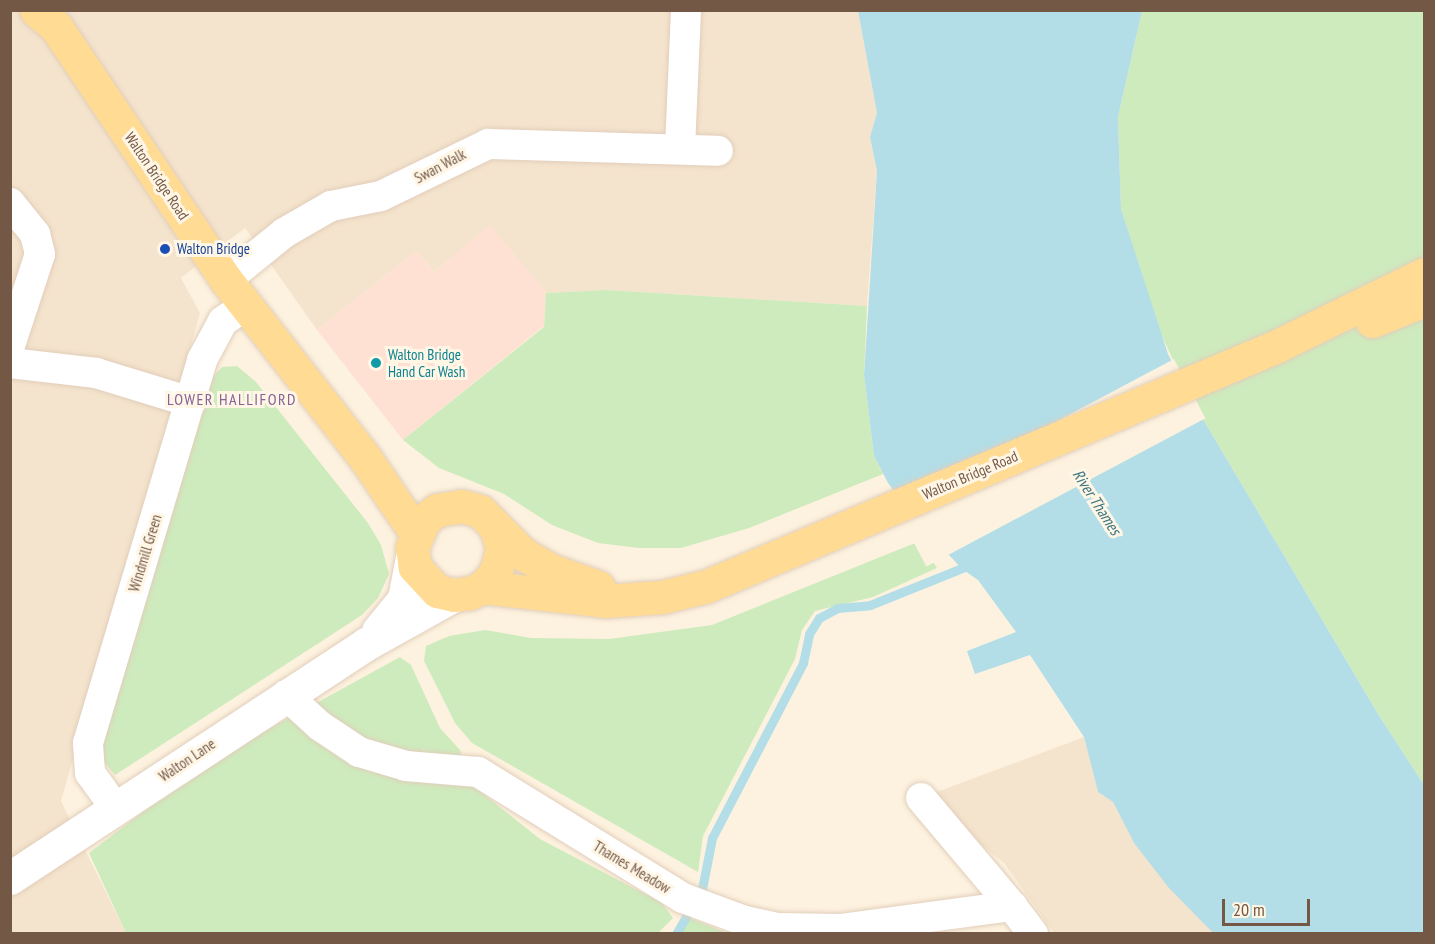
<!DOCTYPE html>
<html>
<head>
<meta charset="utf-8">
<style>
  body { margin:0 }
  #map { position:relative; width:1435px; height:944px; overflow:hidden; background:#fdf2df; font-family:"PT Sans Narrow",sans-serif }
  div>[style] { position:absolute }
  .residential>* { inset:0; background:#f5e4cd }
  .commercial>* { inset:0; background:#fee1d2 }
  .green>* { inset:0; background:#ceebbd }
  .water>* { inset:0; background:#b3dee7 }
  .pier>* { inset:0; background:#fdf2df; transform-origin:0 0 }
  .stream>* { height:9px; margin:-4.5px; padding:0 4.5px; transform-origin:4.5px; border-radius:4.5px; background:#b3dee7 }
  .roads { filter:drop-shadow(0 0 2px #e1cebb) drop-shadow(0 0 2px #e1cebb) }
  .minor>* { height:30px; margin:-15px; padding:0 15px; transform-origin:15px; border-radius:15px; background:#fff }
  .secondary>* { height:33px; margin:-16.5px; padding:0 16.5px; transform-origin:16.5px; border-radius:16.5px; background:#fff }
  .primary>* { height:33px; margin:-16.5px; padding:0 16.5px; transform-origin:16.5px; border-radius:16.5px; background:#ffdb94 }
  .dots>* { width:16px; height:16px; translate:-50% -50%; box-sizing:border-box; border:3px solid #fff6e6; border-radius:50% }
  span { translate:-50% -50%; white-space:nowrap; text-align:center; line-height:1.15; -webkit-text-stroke:6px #fff6e6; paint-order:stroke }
  .street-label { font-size:15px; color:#745846 }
  .transit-label { font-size:15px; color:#164399 }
  .left { translate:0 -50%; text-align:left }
  .culture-label { font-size:15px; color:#0d838f }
  .neighbourhood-label { font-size:16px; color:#876198; letter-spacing:1.5px }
  .water-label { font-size:16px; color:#3c7482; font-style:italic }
  .frame { position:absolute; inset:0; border:12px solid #745846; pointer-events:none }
  .scale { position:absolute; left:1222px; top:899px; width:88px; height:27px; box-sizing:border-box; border:3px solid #745846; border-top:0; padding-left:8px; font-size:18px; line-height:21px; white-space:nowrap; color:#745846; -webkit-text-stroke:4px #fff6e6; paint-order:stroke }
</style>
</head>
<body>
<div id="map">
  <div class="residential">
    <i style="clip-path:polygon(10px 11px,858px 11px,877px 113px,870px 137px,877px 171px,867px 306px,607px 290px,546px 293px,490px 226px,434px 272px,416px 251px,317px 330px,245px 228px,181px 278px,200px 313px,61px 801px,126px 933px,11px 933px)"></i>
    <i style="clip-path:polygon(1084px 737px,1098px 792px,1113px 802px,1134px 843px,1213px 933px,1054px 933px,1004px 863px,981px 845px,934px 793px)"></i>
  </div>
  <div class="commercial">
    <i style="clip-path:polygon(490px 225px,546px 293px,544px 326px,403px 440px,317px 330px,416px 251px,434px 272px)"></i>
  </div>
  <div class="green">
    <i style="clip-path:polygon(1142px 11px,1424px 11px,1424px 785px,1378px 714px,1191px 399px,1156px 323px,1121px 209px,1118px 117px)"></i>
    <i style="clip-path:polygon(607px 290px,867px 306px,864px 375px,874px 456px,883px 474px,749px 528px,681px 548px,639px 548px,598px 543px,552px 525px,504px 494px,439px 468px,403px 440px,544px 327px,546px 293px)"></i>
    <i style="clip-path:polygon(237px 366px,256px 382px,368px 523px,381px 545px,389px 574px,378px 598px,362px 615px,115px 775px,99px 756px,209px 381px,222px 367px)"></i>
    <i style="clip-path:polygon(920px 541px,937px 568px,873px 597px,815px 611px,802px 630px,795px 659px,703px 836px,698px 872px,472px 743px,455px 723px,424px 661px,426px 646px,449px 636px,485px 630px,531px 638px,609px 639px,712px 625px)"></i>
    <i style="clip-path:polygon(400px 657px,411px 665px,440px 728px,460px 750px,472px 785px,540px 839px,662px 903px,673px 918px,657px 934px,126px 933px,89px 853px,173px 789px,258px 735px)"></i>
    <i style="clip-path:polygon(687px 917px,727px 933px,676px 933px)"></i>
  </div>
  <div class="water">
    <i style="clip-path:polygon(858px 11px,1142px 11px,1118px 117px,1121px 209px,1168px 354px,1191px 399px,1378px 714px,1424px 785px,1424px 933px,1213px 933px,1169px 888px,1134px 843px,1113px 802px,1098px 792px,1084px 737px,1030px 655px,975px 674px,967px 651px,1016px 632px,978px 580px,962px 569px,913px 516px,888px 483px,874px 456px,864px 375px,877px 171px,870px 137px,877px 113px)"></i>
  </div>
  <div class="pier">
    <i style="left:1174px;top:359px;width:67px;height:316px;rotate:62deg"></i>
  </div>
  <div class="stream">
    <i style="left:676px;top:934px;width:52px;rotate:-60deg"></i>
    <i style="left:702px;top:889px;width:52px;rotate:-78.9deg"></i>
    <i style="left:712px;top:838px;width:197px;rotate:-62.5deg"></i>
    <i style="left:803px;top:663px;width:30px;rotate:-78deg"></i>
    <i style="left:809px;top:634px;width:19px;rotate:-58deg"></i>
    <i style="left:819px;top:618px;width:21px;rotate:-28deg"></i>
    <i style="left:838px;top:608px;width:32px;rotate:-5deg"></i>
    <i style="left:870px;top:605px;width:110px;rotate:-21.9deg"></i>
  </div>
  <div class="roads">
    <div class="minor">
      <i style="left:680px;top:148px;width:138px;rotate:-87.5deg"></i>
      <i style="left:10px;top:203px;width:40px;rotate:51deg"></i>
      <i style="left:35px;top:234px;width:21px;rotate:76deg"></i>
      <i style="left:40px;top:254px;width:96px;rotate:108.2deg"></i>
      <i style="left:226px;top:280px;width:75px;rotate:-39deg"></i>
      <i style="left:284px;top:233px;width:54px;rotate:-29.9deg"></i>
      <i style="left:331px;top:206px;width:51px;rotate:-11.3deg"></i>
      <i style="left:381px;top:196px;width:119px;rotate:-25.9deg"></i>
      <i style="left:488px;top:144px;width:230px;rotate:1.7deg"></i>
      <i style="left:10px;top:363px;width:87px;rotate:6.6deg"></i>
      <i style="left:96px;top:373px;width:99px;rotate:17deg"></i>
      <i style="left:286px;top:695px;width:46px;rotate:42.4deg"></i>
      <i style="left:320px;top:726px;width:47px;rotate:33.7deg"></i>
      <i style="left:359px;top:752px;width:49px;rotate:16.6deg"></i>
      <i style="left:406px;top:766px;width:72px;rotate:4.8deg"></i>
      <i style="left:478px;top:772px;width:241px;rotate:31.6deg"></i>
      <i style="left:683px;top:898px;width:66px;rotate:20.4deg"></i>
      <i style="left:745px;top:921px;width:33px;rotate:12deg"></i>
      <i style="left:777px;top:928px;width:63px;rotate:0.9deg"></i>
      <i style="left:840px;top:929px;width:174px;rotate:-7.6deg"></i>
      <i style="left:1012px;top:906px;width:35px;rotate:53deg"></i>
      <i style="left:921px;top:798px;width:141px;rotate:49.9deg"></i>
      <i style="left:116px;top:809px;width:44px;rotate:-125.8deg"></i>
      <i style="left:90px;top:773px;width:30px;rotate:-94deg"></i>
      <i style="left:88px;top:743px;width:400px;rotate:-73.4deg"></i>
      <i style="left:202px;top:360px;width:44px;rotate:-61.7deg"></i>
      <i style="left:223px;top:321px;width:27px;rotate:-34deg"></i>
    </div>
    <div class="secondary">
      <i style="left:378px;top:631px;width:41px;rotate:-50.9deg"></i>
      <i style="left:404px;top:599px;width:43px;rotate:-79.2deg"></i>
      <i style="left:10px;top:878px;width:426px;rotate:-33.3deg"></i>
      <i style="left:366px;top:644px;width:101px;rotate:-29.1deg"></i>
    </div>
    <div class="primary">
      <i style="left:36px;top:10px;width:26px;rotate:40deg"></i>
      <i style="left:56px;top:27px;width:305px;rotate:56.1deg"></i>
      <i style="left:226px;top:280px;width:226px;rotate:52deg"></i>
      <i style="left:365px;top:458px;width:91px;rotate:55.8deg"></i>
      <i style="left:1372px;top:321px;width:56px;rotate:-22deg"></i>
      <i style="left:497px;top:531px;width:19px;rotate:74deg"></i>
      <i style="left:502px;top:549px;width:24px;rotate:105deg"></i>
      <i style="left:496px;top:572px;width:20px;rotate:131deg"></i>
      <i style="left:483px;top:587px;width:14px;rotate:155deg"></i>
      <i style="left:470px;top:593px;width:16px;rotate:173deg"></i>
      <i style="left:454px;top:595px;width:17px;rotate:-167deg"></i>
      <i style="left:437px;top:591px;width:33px;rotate:-133deg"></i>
      <i style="left:415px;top:567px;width:19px;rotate:-99deg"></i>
      <i style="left:412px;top:548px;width:30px;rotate:-67deg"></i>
      <i style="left:424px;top:520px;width:16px;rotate:-38deg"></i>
      <i style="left:437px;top:510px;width:24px;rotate:-9deg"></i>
      <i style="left:461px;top:506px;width:20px;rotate:15deg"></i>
      <i style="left:480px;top:511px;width:61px;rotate:45deg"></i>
      <i style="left:523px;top:554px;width:34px;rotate:30deg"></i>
      <i style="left:553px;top:571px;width:48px;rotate:19.6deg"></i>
      <i style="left:483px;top:587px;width:123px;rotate:6.5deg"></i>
      <i style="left:605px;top:601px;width:57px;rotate:-4deg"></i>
      <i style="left:662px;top:597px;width:46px;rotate:-13.7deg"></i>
      <i style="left:707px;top:586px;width:616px;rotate:-22.82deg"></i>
      <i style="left:1275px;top:347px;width:166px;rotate:-26.1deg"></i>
    </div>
  </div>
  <div class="dots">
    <i style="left:165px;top:249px;background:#1a4fb4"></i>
    <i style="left:376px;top:363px;background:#0f9aa8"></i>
  </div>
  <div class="street-label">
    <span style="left:440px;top:166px;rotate:-28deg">Swan Walk</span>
    <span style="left:157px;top:176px;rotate:56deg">Walton Bridge Road</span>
    <span style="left:970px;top:475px;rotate:-23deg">Walton Bridge Road</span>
    <span style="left:145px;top:553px;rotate:-73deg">Windmill Green</span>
    <span style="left:187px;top:760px;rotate:-34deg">Walton Lane</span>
    <span style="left:632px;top:867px;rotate:31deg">Thames Meadow</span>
  </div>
  <div class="transit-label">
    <span class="left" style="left:177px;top:249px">Walton Bridge</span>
  </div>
  <div class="culture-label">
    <span class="left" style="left:388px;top:363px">Walton Bridge<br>Hand Car Wash</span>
  </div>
  <div class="neighbourhood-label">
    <span style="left:232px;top:399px">LOWER HALLIFORD</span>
  </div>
  <div class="water-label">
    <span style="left:1097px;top:502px;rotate:57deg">River Thames</span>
  </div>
  <div class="frame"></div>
  <div class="scale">20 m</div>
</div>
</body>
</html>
